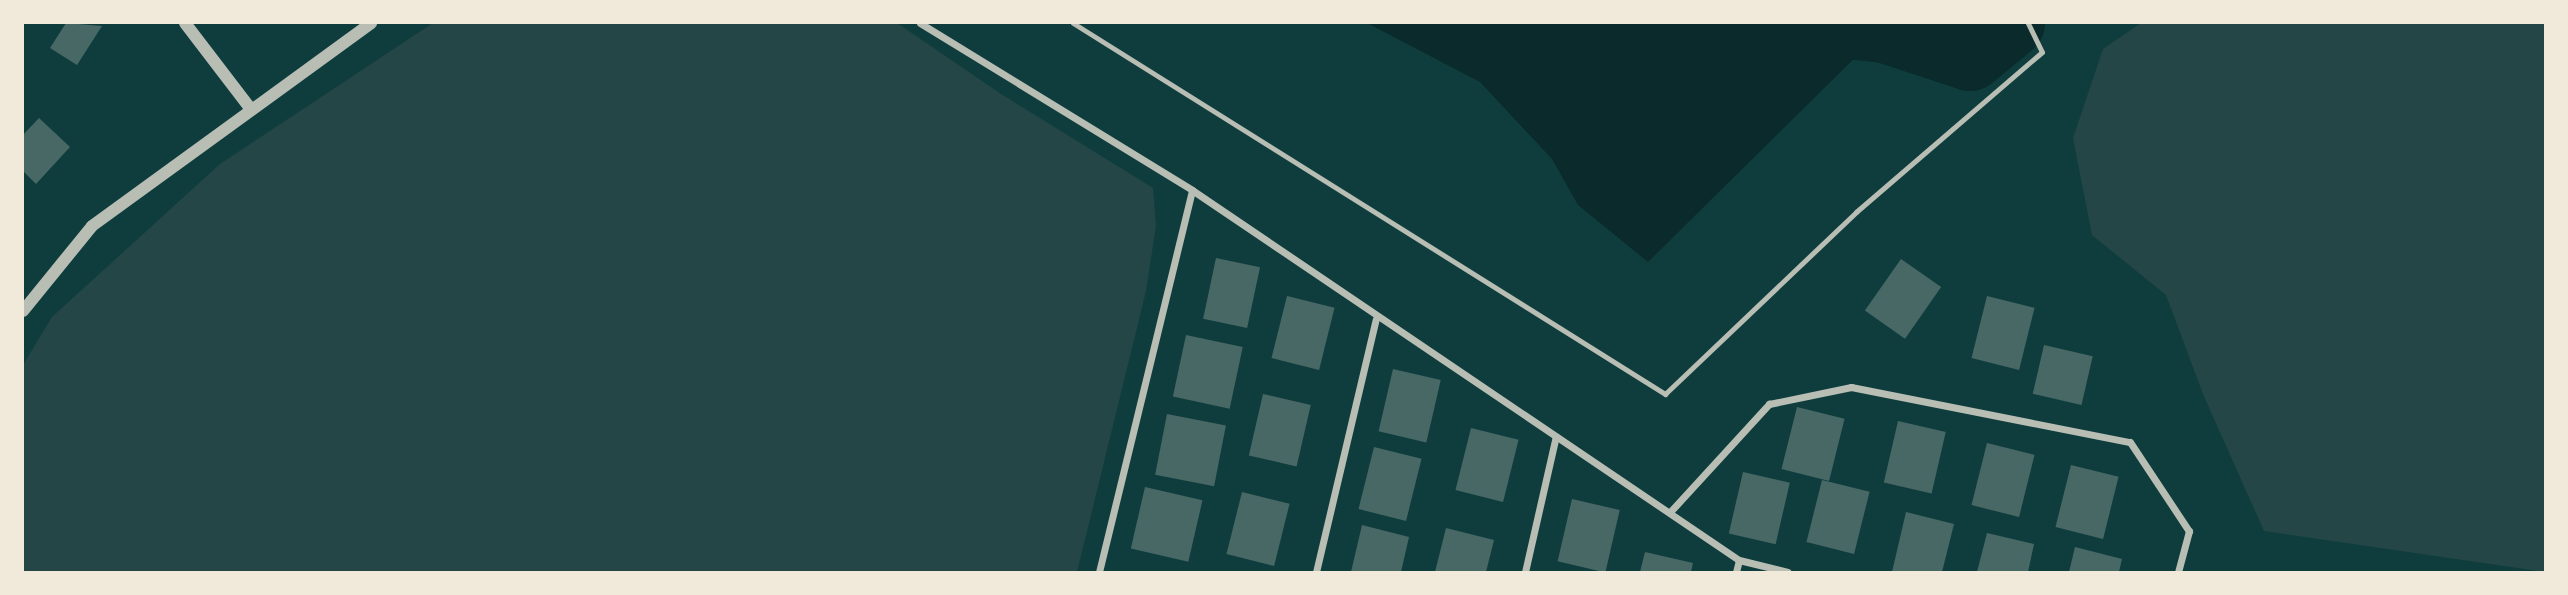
<!DOCTYPE html>
<html>
<head>
<meta charset="utf-8">
<style>
  body { margin:0 }
  #map { position:relative; width:2568px; height:595px; overflow:hidden; background:#0f3d3e; font-family:"Alegreya Sans",sans-serif }
  div>[style] { position:absolute }
  .green>* { inset:0; background:#244646 }
  .water>* { inset:0; background:#0a2a2b }
  .river>* { height:70px; margin:-35px; padding:0 35px; transform-origin:35px; border-radius:35px; background:#0a2a2b }
  .building>* { inset:0; background:#486865; transform-origin:0 0 }
  .service>* { height:5px; margin:-2.5px; padding:0 2.5px; transform-origin:2.5px; border-radius:2.5px; background:#b8beb3 }
  .minor>* { height:7px; margin:-3.5px; padding:0 3.5px; transform-origin:3.5px; border-radius:3.5px; background:#b8beb3 }
  .tertiary>* { height:12px; margin:-6px; padding:0 6px; transform-origin:6px; border-radius:6px; background:#b8beb3 }
  span { translate:-50% -50%; white-space:nowrap; text-align:center; line-height:1.15; -webkit-text-stroke:7px #f1e9da; paint-order:stroke }
  .frame { position:absolute; inset:0; border:24px solid #f1e9da; pointer-events:none }
</style>
</head>
<body>
<div id="map">
  <div class="green">
    <i style="clip-path:polygon(433px 23px,897px 23px,1001px 94px,1153px 188px,1156px 226px,1146px 291px,1077px 572px,23px 572px,23px 365px,52px 317px,220px 164px)"></i>
    <i style="clip-path:polygon(2141px 23px,2545px 23px,2545px 572px,2264px 531px,2203px 394px,2166px 295px,2092px 235px,2073px 138px,2103px 49px)"></i>
  </div>
  <div class="water">
    <i style="clip-path:polygon(1367px 23px,1884px 23px,1885px 28px,1648px 262px,1578px 205px,1552px 159px,1480px 82px)"></i>
  </div>
  <div class="river">
    <i style="left:1838px;top:23px;width:47px;rotate:6.1deg"></i>
    <i style="left:1885px;top:28px;width:89px;rotate:18.2deg"></i>
    <i style="left:1970px;top:56px;width:52px;rotate:-39.5deg"></i>
  </div>
  <div class="building">
    <i style="clip-path:polygon(66px 23px,102px 26px,77px 65px,50px 48px)"></i>
    <i style="clip-path:polygon(39px 118px,70px 147px,36px 184px,23px 171px,23px 135px)"></i>
    <i style="left:1216px;top:258px;width:45px;height:62px;rotate:12deg"></i>
    <i style="left:1901px;top:259px;width:49px;height:63px;rotate:35deg"></i>
    <i style="left:1287px;top:296px;width:49px;height:64px;rotate:14deg"></i>
    <i style="left:1987px;top:296px;width:49px;height:64px;rotate:14deg"></i>
    <i style="left:1186px;top:335px;width:58px;height:63px;rotate:12deg"></i>
    <i style="left:2044px;top:345px;width:50px;height:50px;rotate:13deg"></i>
    <i style="left:1393px;top:369px;width:49px;height:64px;rotate:13deg"></i>
    <i style="left:1263px;top:394px;width:49px;height:63px;rotate:13deg"></i>
    <i style="left:1797px;top:407px;width:49px;height:64px;rotate:14deg"></i>
    <i style="left:1167px;top:414px;width:60px;height:62px;rotate:11deg"></i>
    <i style="left:1898px;top:421px;width:49px;height:63px;rotate:13deg"></i>
    <i style="left:1471px;top:428px;width:49px;height:64px;rotate:14deg"></i>
    <i style="left:1987px;top:443px;width:49px;height:64px;rotate:14deg"></i>
    <i style="left:1374px;top:447px;width:49px;height:64px;rotate:14deg"></i>
    <i style="left:2071px;top:465px;width:49px;height:64px;rotate:14deg"></i>
    <i style="left:1743px;top:472px;width:48px;height:63px;rotate:13deg"></i>
    <i style="left:1822px;top:480px;width:49px;height:64px;rotate:14deg"></i>
    <i style="left:1145px;top:487px;width:59px;height:63px;rotate:13deg"></i>
    <i style="left:1242px;top:492px;width:49px;height:64px;rotate:14deg"></i>
    <i style="left:1572px;top:499px;width:49px;height:64px;rotate:13deg"></i>
    <i style="clip-path:polygon(1906px 512px,1954px 524px,1942px 572px,1892px 572px)"></i>
    <i style="clip-path:polygon(1362px 525px,1409px 537px,1401px 572px,1351px 572px)"></i>
    <i style="clip-path:polygon(1446px 528px,1494px 540px,1486px 572px,1435px 572px)"></i>
    <i style="clip-path:polygon(1987px 533px,2034px 544px,2028px 572px,1977px 572px)"></i>
    <i style="clip-path:polygon(2075px 547px,2122px 559px,2119px 572px,2069px 572px)"></i>
    <i style="clip-path:polygon(1645px 552px,1693px 563px,1691px 572px,1640px 572px)"></i>
  </div>
  <div class="service">
    <i style="left:1073px;top:23px;width:699px;rotate:32.07deg"></i>
    <i style="left:1665px;top:394px;width:264px;rotate:-43.6deg"></i>
    <i style="left:1856px;top:212px;width:245px;rotate:-40.7deg"></i>
    <i style="left:2042px;top:52px;width:32px;rotate:-116deg"></i>
  </div>
  <div class="minor">
    <i style="left:920px;top:23px;width:319px;rotate:31.5deg"></i>
    <i style="left:1192px;top:190px;width:660px;rotate:34.08deg"></i>
    <i style="left:1739px;top:560px;width:50px;rotate:13.8deg"></i>
    <i style="left:1670px;top:512px;width:147px;rotate:-47.5deg"></i>
    <i style="left:1769px;top:404px;width:84px;rotate:-11.7deg"></i>
    <i style="left:1851px;top:387px;width:284px;rotate:11.2deg"></i>
    <i style="left:2130px;top:442px;width:107px;rotate:56.5deg"></i>
    <i style="left:2189px;top:531px;width:42px;rotate:105deg"></i>
    <i style="left:1099px;top:572px;width:393px;rotate:-76.3deg"></i>
    <i style="left:1316px;top:572px;width:260px;rotate:-76.7deg"></i>
    <i style="left:1525px;top:572px;width:139px;rotate:-77.2deg"></i>
    <i style="left:1736px;top:572px;width:12px;rotate:-76deg"></i>
  </div>
  <div class="tertiary">
    <i style="left:185px;top:23px;width:107px;rotate:52.6deg"></i>
    <i style="left:23px;top:311px;width:109px;rotate:-50.9deg"></i>
    <i style="left:92px;top:226px;width:345px;rotate:-36deg"></i>
  </div>
  <div class="frame"></div>
</div>
</body>
</html>
